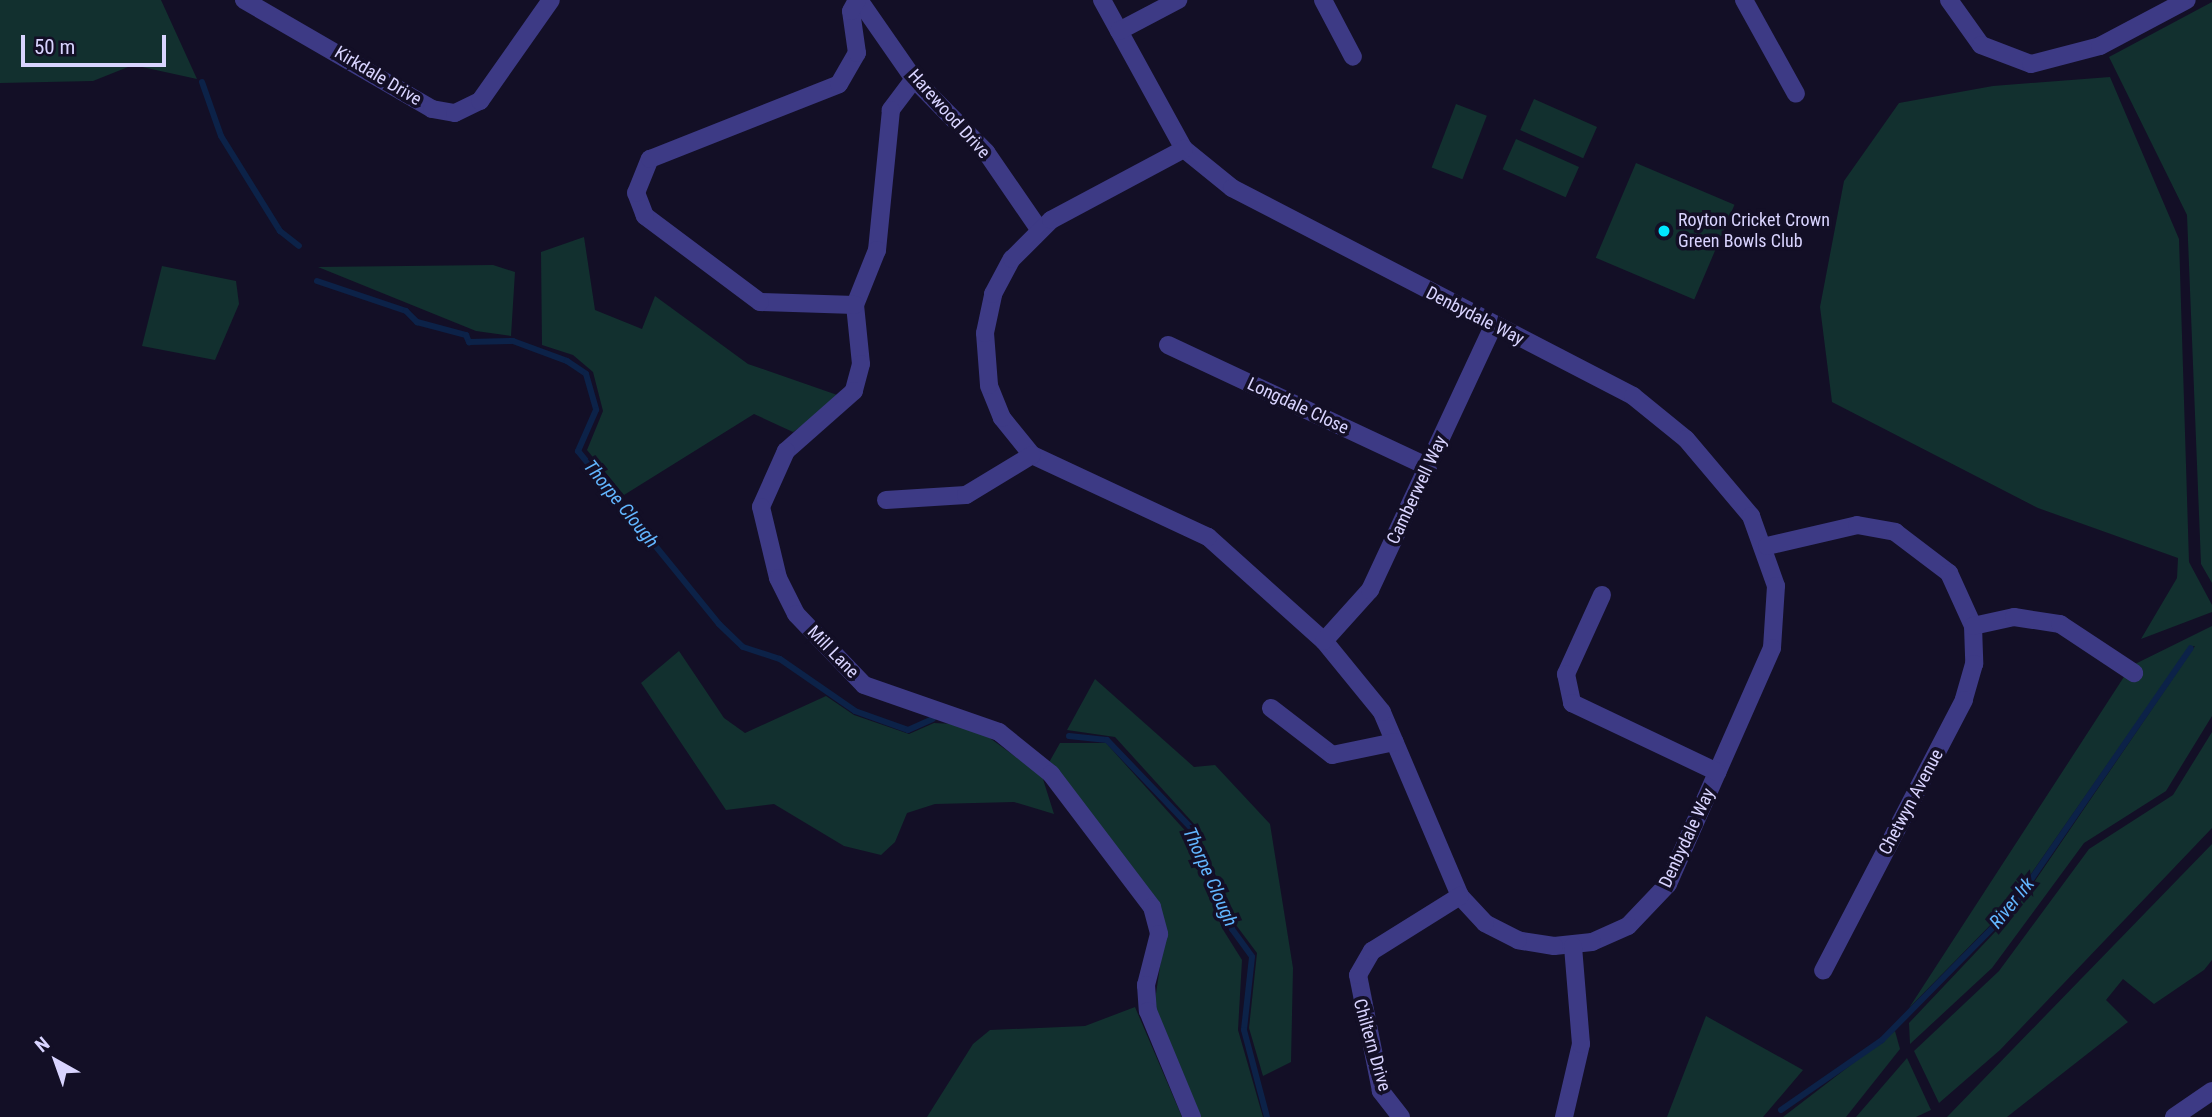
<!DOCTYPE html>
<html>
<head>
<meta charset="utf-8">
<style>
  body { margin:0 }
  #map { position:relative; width:2212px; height:1117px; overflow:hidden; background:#130f26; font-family:"Roboto Condensed",sans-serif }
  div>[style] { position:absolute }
  .green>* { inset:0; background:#12302f; transform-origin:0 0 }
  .stream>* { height:6px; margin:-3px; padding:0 3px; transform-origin:3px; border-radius:3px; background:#0c2248 }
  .street>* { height:18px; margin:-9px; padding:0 9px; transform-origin:9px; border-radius:9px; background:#3d3a85 }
  .dots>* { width:19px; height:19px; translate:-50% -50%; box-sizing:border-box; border:4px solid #130f26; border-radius:50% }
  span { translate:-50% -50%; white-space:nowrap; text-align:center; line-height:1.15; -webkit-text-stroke:7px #130f26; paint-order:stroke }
  .street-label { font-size:18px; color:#d9d4ff }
  .poi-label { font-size:18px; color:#d9d4ff }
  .left { translate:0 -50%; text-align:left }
  .water-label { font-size:19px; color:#62b6ff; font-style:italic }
  .north { position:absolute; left:21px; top:1026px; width:70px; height:70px; -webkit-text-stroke:5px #130f26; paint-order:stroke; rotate:320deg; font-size:19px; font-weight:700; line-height:28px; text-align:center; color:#d9d4ff }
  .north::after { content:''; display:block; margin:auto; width:24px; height:32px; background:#d9d4ff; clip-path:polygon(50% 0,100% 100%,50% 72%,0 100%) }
  .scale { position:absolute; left:21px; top:35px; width:145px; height:32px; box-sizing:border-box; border:4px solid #d9d4ff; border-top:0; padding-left:9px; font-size:21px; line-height:24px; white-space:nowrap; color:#d9d4ff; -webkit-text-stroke:5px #130f26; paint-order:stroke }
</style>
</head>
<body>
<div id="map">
  <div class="green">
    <i style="clip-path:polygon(0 0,161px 0,197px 79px,133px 65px,93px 81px,0 83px)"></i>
    <i style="clip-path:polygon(2212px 2px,2212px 583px,2201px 564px,2187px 215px,2109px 57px)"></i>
    <i style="clip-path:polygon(2110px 77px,2179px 239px,2189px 562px,2212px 605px,2212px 612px,2141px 639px,2177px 578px,2178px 558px,2038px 508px,1832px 402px,1820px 307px,1844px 181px,1899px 103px,1993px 86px)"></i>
    <i style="left:1534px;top:99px;width:69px;height:34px;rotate:24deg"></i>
    <i style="left:1456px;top:104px;width:33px;height:68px;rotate:21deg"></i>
    <i style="left:1516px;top:139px;width:69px;height:33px;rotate:24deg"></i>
    <i style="left:1636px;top:163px;width:107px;height:103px;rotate:23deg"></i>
    <i style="clip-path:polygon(584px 237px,595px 310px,642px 329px,655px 296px,748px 364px,843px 397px,793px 432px,754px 414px,624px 495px,587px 450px,603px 411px,593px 372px,573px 355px,542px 345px,541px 252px)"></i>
    <i style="clip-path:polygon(493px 265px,515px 272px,511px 336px,476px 331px,318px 267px)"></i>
    <i style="clip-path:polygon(162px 266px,236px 281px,239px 304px,215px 360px,142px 346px)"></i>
    <i style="clip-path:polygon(2212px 626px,2212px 716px,2166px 791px,2084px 843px,1992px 968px,1910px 1044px,1909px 1023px,2013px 913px,2195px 646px,2189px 647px,2008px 907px,1909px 1008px,2131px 666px)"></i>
    <i style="clip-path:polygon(679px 651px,724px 718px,745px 733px,826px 696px,854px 715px,909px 734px,934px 723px,955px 724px,987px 736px,1042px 776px,1054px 814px,1014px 802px,935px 804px,907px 813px,895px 842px,881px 855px,844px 846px,774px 804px,726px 810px,641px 683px)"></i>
    <i style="clip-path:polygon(1095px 679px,1194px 767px,1215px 765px,1270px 824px,1293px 968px,1291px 1062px,1263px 1076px,1249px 1028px,1257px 953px,1236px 925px,1195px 825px,1115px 737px,1067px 730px)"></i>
    <i style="clip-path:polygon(2212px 732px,2212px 828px,2000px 1050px,1939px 1103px,1914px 1051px,1999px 971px,2089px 849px,2173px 795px)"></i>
    <i style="clip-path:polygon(1060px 743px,1106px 743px,1190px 836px,1222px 928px,1242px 960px,1238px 1030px,1263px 1117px,1200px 1117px,1154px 1007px,1166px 926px,1047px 766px)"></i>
    <i style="clip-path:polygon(2212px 844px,2212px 960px,2204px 970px,2154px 1004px,2123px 979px,2106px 1000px,2128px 1022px,2007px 1117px,1947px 1117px)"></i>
    <i style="clip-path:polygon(1135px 1007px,1182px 1117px,927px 1117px,973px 1044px,990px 1030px,1085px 1026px)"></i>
    <i style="clip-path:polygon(1706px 1016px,1803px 1070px,1763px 1117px,1667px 1117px)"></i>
    <i style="clip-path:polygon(1895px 1031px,1900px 1049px,1846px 1117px,1783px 1117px)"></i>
    <i style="clip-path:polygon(1907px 1058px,1931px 1110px,1916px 1117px,1856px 1117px)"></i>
  </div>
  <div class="stream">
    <i style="left:202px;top:82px;width:57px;rotate:70.6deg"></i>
    <i style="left:221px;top:136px;width:112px;rotate:58.2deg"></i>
    <i style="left:280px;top:231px;width:24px;rotate:38deg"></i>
    <i style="left:317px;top:281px;width:94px;rotate:18.6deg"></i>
    <i style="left:406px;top:311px;width:16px;rotate:45deg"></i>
    <i style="left:417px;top:322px;width:51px;rotate:14.9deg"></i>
    <i style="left:466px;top:335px;width:8px;rotate:67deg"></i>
    <i style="left:469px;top:342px;width:44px;rotate:-1.3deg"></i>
    <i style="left:513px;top:341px;width:58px;rotate:20.3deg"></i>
    <i style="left:567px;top:361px;width:23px;rotate:34deg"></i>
    <i style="left:586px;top:374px;width:37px;rotate:74deg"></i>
    <i style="left:596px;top:410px;width:45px;rotate:113.7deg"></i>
    <i style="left:578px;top:451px;width:223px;rotate:50.8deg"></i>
    <i style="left:719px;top:624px;width:33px;rotate:44deg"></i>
    <i style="left:743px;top:647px;width:39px;rotate:18deg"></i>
    <i style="left:780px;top:659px;width:91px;rotate:34.7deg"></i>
    <i style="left:855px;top:711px;width:56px;rotate:19.7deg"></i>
    <i style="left:908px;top:730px;width:27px;rotate:-24deg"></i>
    <i style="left:1069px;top:736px;width:38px;rotate:6deg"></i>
    <i style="left:1107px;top:740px;width:123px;rotate:46.3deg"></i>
    <i style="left:1192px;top:829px;width:108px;rotate:68.2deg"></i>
    <i style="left:1232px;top:929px;width:34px;rotate:54deg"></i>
    <i style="left:1252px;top:957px;width:73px;rotate:96.3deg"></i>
    <i style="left:1244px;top:1030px;width:90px;rotate:75.2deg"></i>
    <i style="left:1781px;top:1110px;width:123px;rotate:-34.7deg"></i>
    <i style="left:1882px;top:1040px;width:182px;rotate:-45.4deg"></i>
    <i style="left:2010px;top:910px;width:318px;rotate:-55.4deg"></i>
  </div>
  <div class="street">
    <i style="left:244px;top:0;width:217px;rotate:30.1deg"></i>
    <i style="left:432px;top:109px;width:23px;rotate:10deg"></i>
    <i style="left:455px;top:113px;width:28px;rotate:-26deg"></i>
    <i style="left:480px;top:101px;width:123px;rotate:-54.9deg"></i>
    <i style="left:859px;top:0;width:96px;rotate:55.2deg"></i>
    <i style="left:914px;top:79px;width:103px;rotate:45.4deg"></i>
    <i style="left:986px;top:152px;width:93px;rotate:55.5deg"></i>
    <i style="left:1102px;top:0;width:170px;rotate:61.2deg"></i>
    <i style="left:1184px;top:149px;width:62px;rotate:39.1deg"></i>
    <i style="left:1232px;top:188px;width:452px;rotate:27.4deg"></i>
    <i style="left:1633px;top:396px;width:68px;rotate:39.1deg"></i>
    <i style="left:1686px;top:439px;width:101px;rotate:49.8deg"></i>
    <i style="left:1751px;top:516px;width:74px;rotate:70.3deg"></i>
    <i style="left:1776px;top:586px;width:62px;rotate:93.7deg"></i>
    <i style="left:1772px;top:648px;width:258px;rotate:113.8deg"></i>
    <i style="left:1668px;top:884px;width:58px;rotate:133.6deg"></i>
    <i style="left:1628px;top:926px;width:39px;rotate:156deg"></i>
    <i style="left:1592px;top:942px;width:38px;rotate:174deg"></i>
    <i style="left:1554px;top:946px;width:36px;rotate:-171deg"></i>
    <i style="left:1518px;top:940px;width:37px;rotate:-153deg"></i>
    <i style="left:1485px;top:923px;width:37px;rotate:-133deg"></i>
    <i style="left:1460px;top:896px;width:200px;rotate:-113deg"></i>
    <i style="left:1382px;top:712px;width:92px;rotate:-129.2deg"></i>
    <i style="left:1324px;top:641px;width:156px;rotate:-138.1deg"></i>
    <i style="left:1208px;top:537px;width:194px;rotate:-155deg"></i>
    <i style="left:1032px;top:455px;width:48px;rotate:-129deg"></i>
    <i style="left:1002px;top:418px;width:35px;rotate:-112deg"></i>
    <i style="left:989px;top:385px;width:52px;rotate:-94.4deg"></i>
    <i style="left:985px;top:333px;width:40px;rotate:-78deg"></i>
    <i style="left:993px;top:294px;width:40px;rotate:-62deg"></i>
    <i style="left:1012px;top:259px;width:55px;rotate:-45deg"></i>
    <i style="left:1051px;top:220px;width:151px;rotate:-28.1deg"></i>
    <i style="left:1323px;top:0;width:64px;rotate:62.2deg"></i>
    <i style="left:1744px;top:0;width:107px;rotate:61deg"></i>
    <i style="left:1949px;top:0;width:55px;rotate:54.6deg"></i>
    <i style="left:1981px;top:45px;width:53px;rotate:20.8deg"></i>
    <i style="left:2031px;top:64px;width:71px;rotate:-14.6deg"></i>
    <i style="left:2100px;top:46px;width:98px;rotate:-27.9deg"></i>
    <i style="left:1119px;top:31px;width:67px;rotate:-27.7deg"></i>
    <i style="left:914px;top:79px;width:39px;rotate:127deg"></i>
    <i style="left:891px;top:110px;width:141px;rotate:95.7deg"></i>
    <i style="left:877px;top:250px;width:59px;rotate:111.8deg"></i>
    <i style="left:855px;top:305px;width:59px;rotate:84.2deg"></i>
    <i style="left:861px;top:364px;width:28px;rotate:105deg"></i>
    <i style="left:854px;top:391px;width:91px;rotate:138.6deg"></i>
    <i style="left:786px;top:451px;width:61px;rotate:114.1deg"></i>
    <i style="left:761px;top:507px;width:73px;rotate:76.5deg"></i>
    <i style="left:778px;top:578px;width:40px;rotate:63.4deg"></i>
    <i style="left:796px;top:614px;width:98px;rotate:46.2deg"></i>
    <i style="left:864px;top:685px;width:143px;rotate:19.2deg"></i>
    <i style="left:999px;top:732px;width:67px;rotate:38.9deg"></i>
    <i style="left:1051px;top:774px;width:167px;rotate:52.8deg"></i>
    <i style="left:1152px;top:907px;width:28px;rotate:75deg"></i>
    <i style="left:1159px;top:934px;width:53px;rotate:104.3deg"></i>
    <i style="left:1146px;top:985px;width:26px;rotate:86deg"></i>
    <i style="left:1148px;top:1011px;width:115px;rotate:67.5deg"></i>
    <i style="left:855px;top:305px;width:95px;rotate:-178.2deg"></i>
    <i style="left:760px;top:302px;width:144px;rotate:-143.2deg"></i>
    <i style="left:645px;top:216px;width:25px;rotate:-111deg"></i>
    <i style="left:636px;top:193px;width:37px;rotate:-68deg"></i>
    <i style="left:650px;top:159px;width:203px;rotate:-21.6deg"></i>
    <i style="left:839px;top:84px;width:36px;rotate:-60deg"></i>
    <i style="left:857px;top:53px;width:42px;rotate:-98.1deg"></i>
    <i style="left:851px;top:11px;width:13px;rotate:-61deg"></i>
    <i style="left:1168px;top:345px;width:287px;rotate:25.1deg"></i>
    <i style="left:886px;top:500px;width:80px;rotate:-3.6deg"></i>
    <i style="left:966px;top:495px;width:77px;rotate:-31.2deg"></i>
    <i style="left:1767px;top:546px;width:92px;rotate:-13.1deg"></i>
    <i style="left:1857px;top:525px;width:39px;rotate:10deg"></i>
    <i style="left:1895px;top:532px;width:68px;rotate:37.2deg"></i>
    <i style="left:1949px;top:573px;width:58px;rotate:65.6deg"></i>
    <i style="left:1973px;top:626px;width:38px;rotate:88deg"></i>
    <i style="left:1974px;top:664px;width:37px;rotate:106deg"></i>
    <i style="left:1964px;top:700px;width:305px;rotate:117.5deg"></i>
    <i style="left:1602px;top:595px;width:87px;rotate:114.5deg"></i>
    <i style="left:1566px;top:674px;width:30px;rotate:78deg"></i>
    <i style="left:1572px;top:703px;width:161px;rotate:25.4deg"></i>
    <i style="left:1973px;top:626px;width:42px;rotate:-12.4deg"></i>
    <i style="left:2014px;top:617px;width:47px;rotate:8.7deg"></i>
    <i style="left:2060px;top:624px;width:89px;rotate:33.5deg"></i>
    <i style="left:1324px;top:641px;width:69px;rotate:-48deg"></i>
    <i style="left:1370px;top:590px;width:291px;rotate:-65deg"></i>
    <i style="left:1271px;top:708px;width:77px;rotate:37.6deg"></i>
    <i style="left:1332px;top:755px;width:64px;rotate:-11.7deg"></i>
    <i style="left:1401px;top:1117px;width:33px;rotate:-128deg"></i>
    <i style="left:1381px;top:1091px;width:118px;rotate:-101.2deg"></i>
    <i style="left:1358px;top:975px;width:28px;rotate:-60deg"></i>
    <i style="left:1372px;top:951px;width:104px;rotate:-32deg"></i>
    <i style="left:1564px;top:1117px;width:75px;rotate:-76.9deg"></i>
    <i style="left:1581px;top:1044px;width:98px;rotate:-94.7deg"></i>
    <i style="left:2174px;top:1117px;width:46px;rotate:-34.4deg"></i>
  </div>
  <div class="dots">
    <i style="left:1664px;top:231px;background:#00e5ff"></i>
  </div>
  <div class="street-label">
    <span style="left:378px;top:76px;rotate:31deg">Kirkdale Drive</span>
    <span style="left:949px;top:114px;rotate:48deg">Harewood Drive</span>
    <span style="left:1475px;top:316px;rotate:27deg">Denbydale Way</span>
    <span style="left:1298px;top:406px;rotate:25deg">Longdale Close</span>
    <span style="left:1417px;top:490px;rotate:-65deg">Camberwell Way</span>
    <span style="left:833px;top:652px;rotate:46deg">Mill Lane</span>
    <span style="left:1911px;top:802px;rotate:-62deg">Chetwyn Avenue</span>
    <span style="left:1687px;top:838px;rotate:-65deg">Denbydale Way</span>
    <span style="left:1372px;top:1045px;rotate:74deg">Chiltern Drive</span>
  </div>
  <div class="poi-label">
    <span class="left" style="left:1678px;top:231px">Royton Cricket Crown<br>Green Bowls Club</span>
  </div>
  <div class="water-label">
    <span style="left:621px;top:504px;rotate:51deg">Thorpe Clough</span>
    <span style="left:1210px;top:877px;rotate:66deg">Thorpe Clough</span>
    <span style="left:2012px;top:903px;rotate:-51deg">River Irk</span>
  </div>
  <div class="north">N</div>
  <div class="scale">50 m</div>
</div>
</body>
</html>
